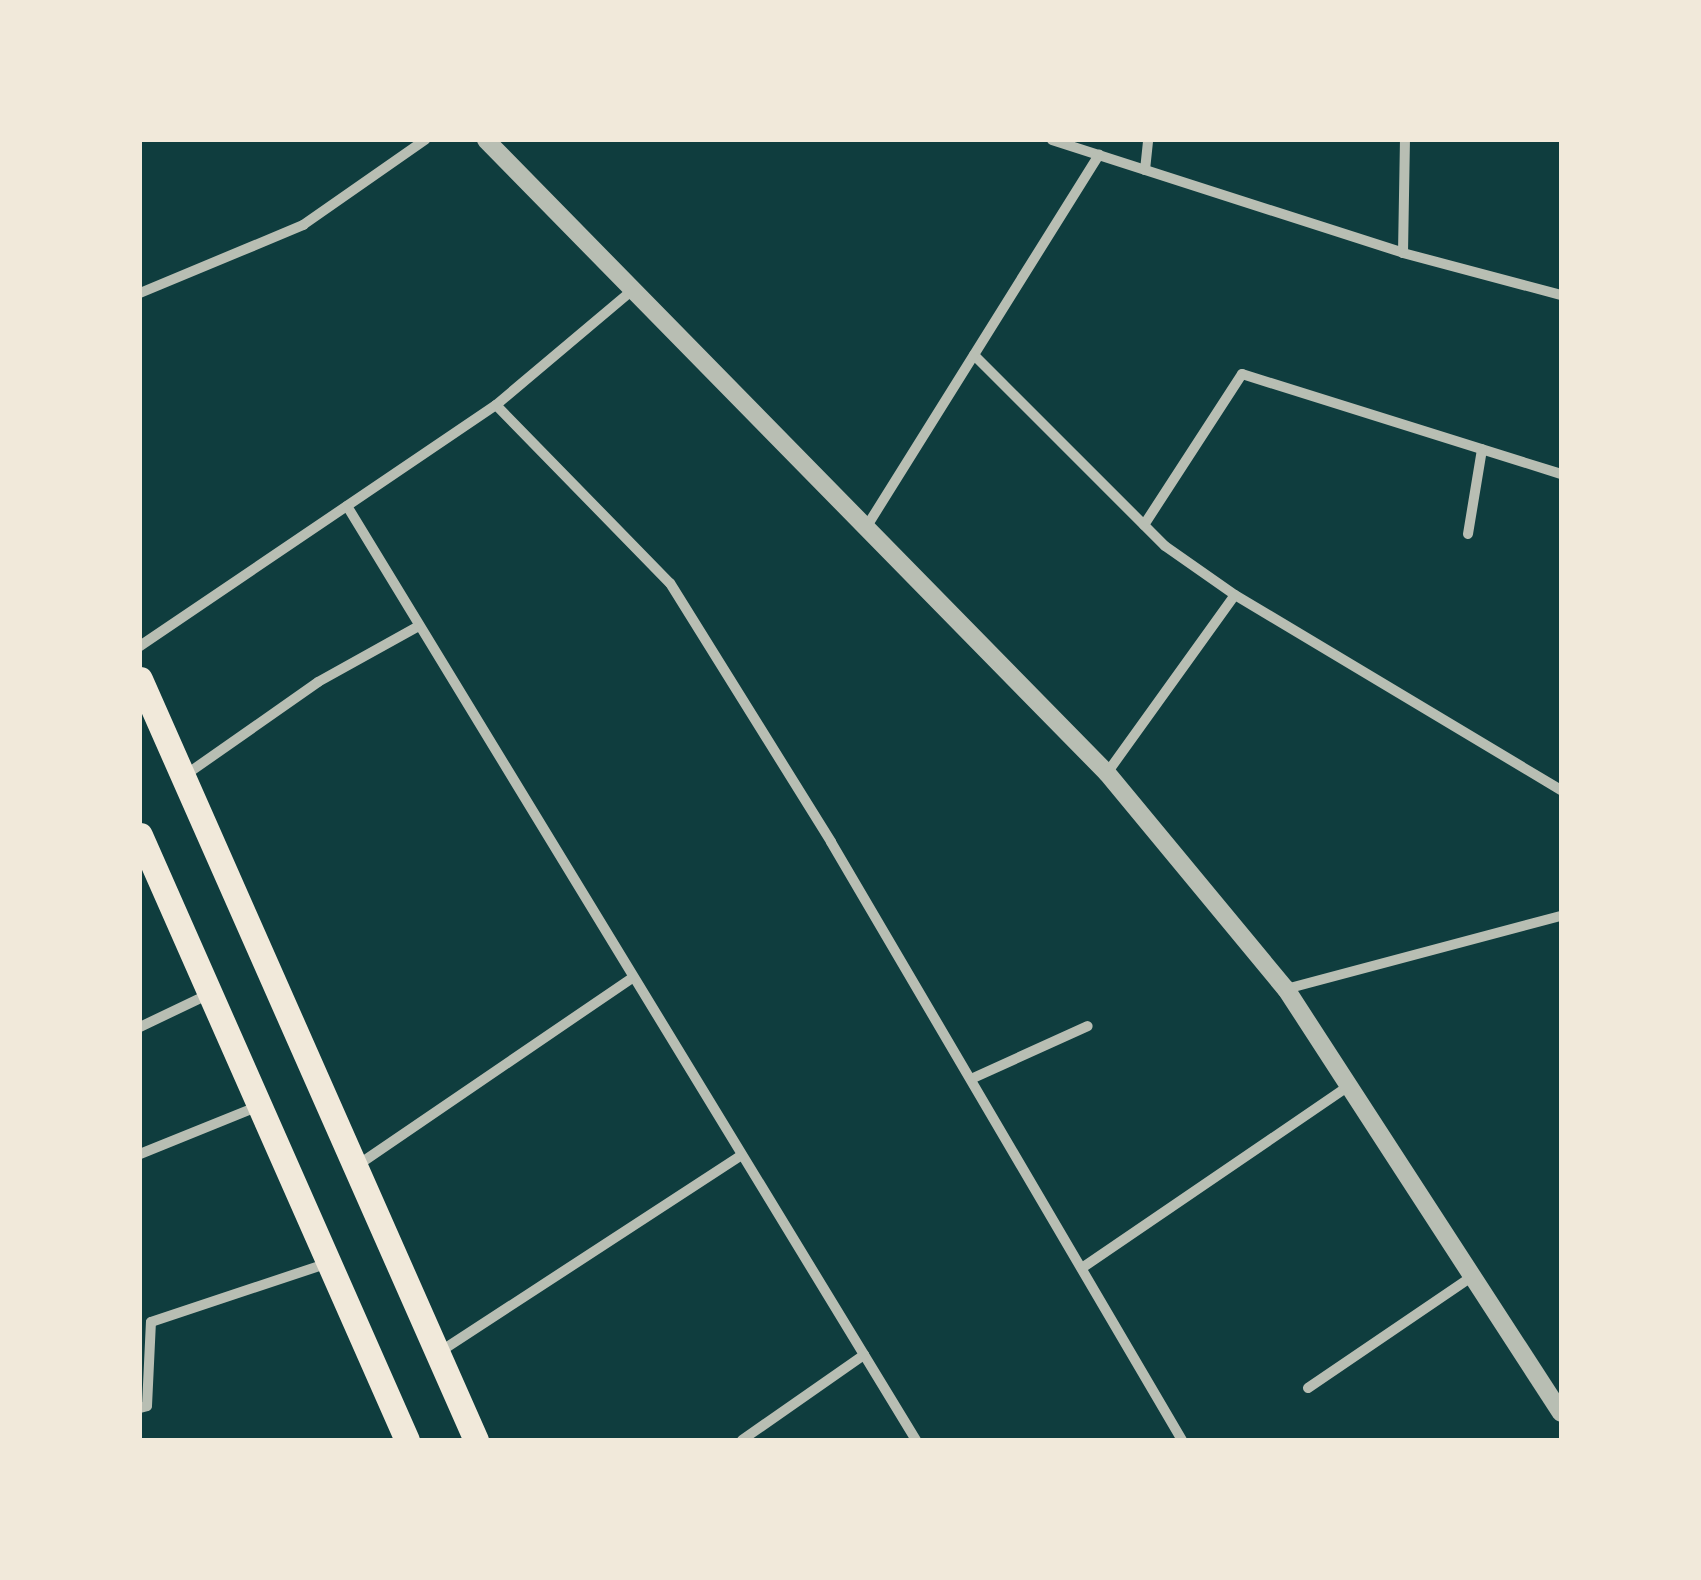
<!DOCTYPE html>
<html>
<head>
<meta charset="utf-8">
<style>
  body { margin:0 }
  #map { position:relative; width:1701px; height:1580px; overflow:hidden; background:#0f3d3e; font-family:"Fira Sans",sans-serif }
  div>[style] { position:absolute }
  .minor>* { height:10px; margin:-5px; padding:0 5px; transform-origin:5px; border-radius:5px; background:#b8beb3 }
  .tertiary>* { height:18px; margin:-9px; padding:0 9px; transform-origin:9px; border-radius:9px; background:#b8beb3 }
  .primary>* { height:25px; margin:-12.5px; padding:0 12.5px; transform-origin:12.5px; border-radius:12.5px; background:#f1e9da }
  span { translate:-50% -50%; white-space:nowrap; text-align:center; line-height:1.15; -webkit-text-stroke:8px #f1e9da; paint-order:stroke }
  .frame { position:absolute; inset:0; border:142px solid #f1e9da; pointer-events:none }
</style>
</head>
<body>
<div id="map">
  <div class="minor">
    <i style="left:1052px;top:140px;width:369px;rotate:17.8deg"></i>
    <i style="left:1403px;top:253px;width:163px;rotate:14.9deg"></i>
    <i style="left:1145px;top:170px;width:30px;rotate:-84deg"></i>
    <i style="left:1403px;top:253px;width:113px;rotate:-89deg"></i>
    <i style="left:140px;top:293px;width:177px;rotate:-22.6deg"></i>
    <i style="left:303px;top:225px;width:149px;rotate:-34.9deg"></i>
    <i style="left:974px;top:355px;width:270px;rotate:45deg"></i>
    <i style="left:1165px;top:546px;width:85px;rotate:35deg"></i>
    <i style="left:1235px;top:595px;width:380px;rotate:30.9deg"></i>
    <i style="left:496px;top:405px;width:249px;rotate:45.7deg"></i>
    <i style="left:670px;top:583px;width:305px;rotate:58.1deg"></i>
    <i style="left:831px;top:842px;width:693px;rotate:59.59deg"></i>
    <i style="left:347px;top:506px;width:1094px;rotate:58.65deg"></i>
    <i style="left:1144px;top:525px;width:180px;rotate:-57deg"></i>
    <i style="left:1242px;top:374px;width:334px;rotate:17.4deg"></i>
    <i style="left:867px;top:526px;width:438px;rotate:-58deg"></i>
    <i style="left:1468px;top:534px;width:86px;rotate:-80.6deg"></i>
    <i style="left:140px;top:646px;width:430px;rotate:-34.1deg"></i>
    <i style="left:496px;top:405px;width:182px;rotate:-40.1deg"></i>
    <i style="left:1107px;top:773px;width:219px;rotate:-54.3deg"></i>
    <i style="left:184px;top:776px;width:164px;rotate:-35deg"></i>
    <i style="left:318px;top:682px;width:115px;rotate:-29deg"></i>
    <i style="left:1286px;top:989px;width:285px;rotate:-14.9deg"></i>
    <i style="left:140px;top:1027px;width:76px;rotate:-25.6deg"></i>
    <i style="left:971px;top:1079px;width:128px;rotate:-24.4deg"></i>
    <i style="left:140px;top:1154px;width:128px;rotate:-22deg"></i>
    <i style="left:355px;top:1167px;width:334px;rotate:-34.3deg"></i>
    <i style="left:1082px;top:1268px;width:323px;rotate:-34.3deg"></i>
    <i style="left:438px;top:1353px;width:361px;rotate:-33.1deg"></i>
    <i style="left:1308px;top:1388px;width:199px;rotate:-34.2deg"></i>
    <i style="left:140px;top:1408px;width:7px;rotate:-16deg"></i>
    <i style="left:147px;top:1406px;width:84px;rotate:-87.3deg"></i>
    <i style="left:151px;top:1322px;width:187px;rotate:-18.4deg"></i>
    <i style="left:742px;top:1440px;width:149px;rotate:-34.9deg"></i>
  </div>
  <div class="tertiary">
    <i style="left:486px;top:140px;width:887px;rotate:45.55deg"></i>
    <i style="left:1107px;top:773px;width:281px;rotate:50.4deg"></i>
    <i style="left:1286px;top:989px;width:505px;rotate:57.03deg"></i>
  </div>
  <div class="primary">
    <i style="left:140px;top:679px;width:832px;rotate:66.18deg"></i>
    <i style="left:140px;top:835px;width:661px;rotate:66.19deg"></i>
  </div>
  <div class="frame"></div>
</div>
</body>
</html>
